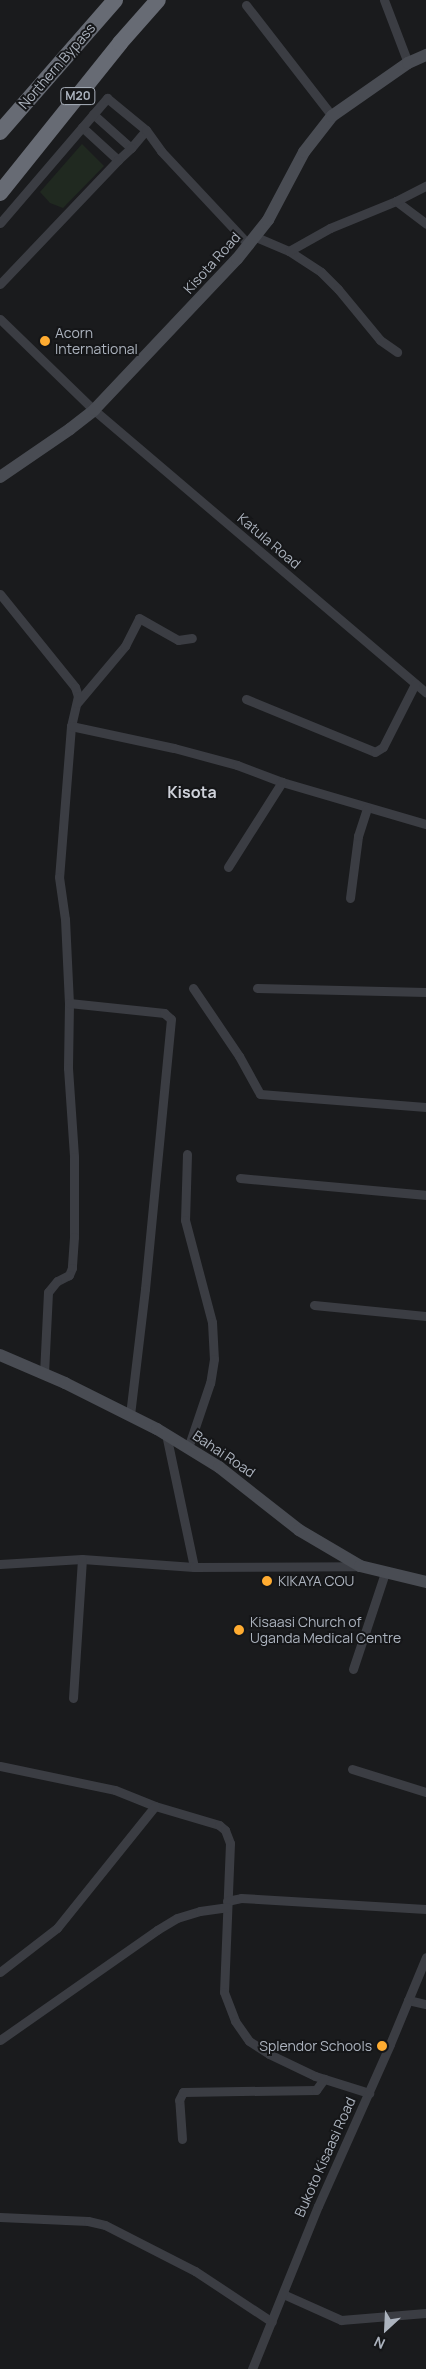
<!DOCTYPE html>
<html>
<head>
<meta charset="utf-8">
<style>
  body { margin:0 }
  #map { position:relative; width:426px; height:2369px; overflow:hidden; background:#1a1b1d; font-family:Manrope,sans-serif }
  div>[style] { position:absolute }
  .green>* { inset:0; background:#202920 }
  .street>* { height:9px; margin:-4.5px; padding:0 4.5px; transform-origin:4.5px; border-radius:4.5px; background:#3b3d43 }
  .secondary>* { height:12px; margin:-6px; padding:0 6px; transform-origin:6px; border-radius:6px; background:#494c53 }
  .highway>* { height:16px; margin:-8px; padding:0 8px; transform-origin:8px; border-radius:8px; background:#676b74 }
  .dots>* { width:14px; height:14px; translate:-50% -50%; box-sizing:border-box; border:2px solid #151618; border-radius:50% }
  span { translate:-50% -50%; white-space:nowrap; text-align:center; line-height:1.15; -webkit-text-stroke:4px #151618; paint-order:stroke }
  .shield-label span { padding:1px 4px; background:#151618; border:1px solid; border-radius:4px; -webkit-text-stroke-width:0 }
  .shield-label { font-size:12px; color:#acb3be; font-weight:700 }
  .street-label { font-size:14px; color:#acb3be }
  .poi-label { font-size:14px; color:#acb3be }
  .left { translate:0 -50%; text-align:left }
  .right { translate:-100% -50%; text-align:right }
  .quarter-label { font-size:16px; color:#ced1d9; font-weight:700 }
  .north { position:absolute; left:361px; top:2304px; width:50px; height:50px; -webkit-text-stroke:4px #151618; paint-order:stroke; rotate:205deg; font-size:14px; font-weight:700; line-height:20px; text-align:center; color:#acb3be }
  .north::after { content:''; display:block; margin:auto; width:18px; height:22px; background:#acb3be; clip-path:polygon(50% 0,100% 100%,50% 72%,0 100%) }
</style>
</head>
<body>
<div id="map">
  <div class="green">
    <i style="clip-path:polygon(82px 144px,104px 166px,63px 208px,50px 203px,40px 192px)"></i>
  </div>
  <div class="street">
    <i style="left:384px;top:0;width:67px;rotate:69.1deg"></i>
    <i style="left:246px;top:5px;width:140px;rotate:52.2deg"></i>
    <i style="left:93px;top:114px;width:51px;rotate:41.8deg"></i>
    <i style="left:131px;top:148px;width:23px;rotate:-50deg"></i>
    <i style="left:82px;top:127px;width:49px;rotate:42.5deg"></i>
    <i style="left:118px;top:160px;width:18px;rotate:-43deg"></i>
    <i style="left:396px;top:201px;width:38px;rotate:37deg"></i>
    <i style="left:0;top:223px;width:165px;rotate:-49.4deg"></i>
    <i style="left:107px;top:98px;width:50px;rotate:39.4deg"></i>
    <i style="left:146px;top:130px;width:26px;rotate:54deg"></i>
    <i style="left:161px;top:151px;width:129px;rotate:46.9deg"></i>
    <i style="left:256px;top:237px;width:36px;rotate:23deg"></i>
    <i style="left:289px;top:251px;width:38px;rotate:33deg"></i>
    <i style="left:321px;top:272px;width:24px;rotate:45deg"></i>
    <i style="left:338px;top:289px;width:66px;rotate:50.5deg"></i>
    <i style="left:380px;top:340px;width:21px;rotate:35deg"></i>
    <i style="left:289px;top:251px;width:47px;rotate:-29.3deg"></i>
    <i style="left:330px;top:228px;width:71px;rotate:-22.2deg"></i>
    <i style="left:396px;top:201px;width:34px;rotate:-27deg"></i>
    <i style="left:0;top:284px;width:171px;rotate:-46.4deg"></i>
    <i style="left:0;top:319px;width:131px;rotate:44.1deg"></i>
    <i style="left:94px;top:410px;width:436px;rotate:40.4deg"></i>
    <i style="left:0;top:594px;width:119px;rotate:51.1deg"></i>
    <i style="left:75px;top:687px;width:9px;rotate:72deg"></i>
    <i style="left:78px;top:696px;width:31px;rotate:103deg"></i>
    <i style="left:71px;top:726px;width:151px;rotate:94.5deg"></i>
    <i style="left:59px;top:877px;width:42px;rotate:81.9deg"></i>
    <i style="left:65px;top:919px;width:84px;rotate:87.3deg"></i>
    <i style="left:69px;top:1003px;width:65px;rotate:90.9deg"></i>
    <i style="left:68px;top:1068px;width:89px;rotate:86.1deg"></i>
    <i style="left:74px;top:1157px;width:80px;rotate:90deg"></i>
    <i style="left:74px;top:1237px;width:31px;rotate:94deg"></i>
    <i style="left:72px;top:1268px;width:8px;rotate:113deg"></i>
    <i style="left:69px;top:1275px;width:13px;rotate:153deg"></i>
    <i style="left:57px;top:1281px;width:14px;rotate:129deg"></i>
    <i style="left:48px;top:1292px;width:82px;rotate:92.8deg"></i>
    <i style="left:246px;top:699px;width:139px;rotate:22.3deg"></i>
    <i style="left:375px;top:752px;width:9px;rotate:-32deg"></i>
    <i style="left:383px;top:747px;width:71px;rotate:-63.1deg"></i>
    <i style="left:77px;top:703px;width:75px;rotate:-49.9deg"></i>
    <i style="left:125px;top:646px;width:31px;rotate:-63deg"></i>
    <i style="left:139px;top:618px;width:45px;rotate:29.4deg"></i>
    <i style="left:178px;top:640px;width:14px;rotate:-8deg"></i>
    <i style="left:71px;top:726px;width:105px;rotate:12.1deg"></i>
    <i style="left:174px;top:748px;width:65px;rotate:15.1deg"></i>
    <i style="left:237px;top:765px;width:48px;rotate:20.7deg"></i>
    <i style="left:282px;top:782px;width:150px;rotate:16.3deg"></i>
    <i style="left:228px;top:867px;width:101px;rotate:-57.6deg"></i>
    <i style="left:350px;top:898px;width:63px;rotate:-82.6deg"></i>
    <i style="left:358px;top:836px;width:29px;rotate:-72deg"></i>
    <i style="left:193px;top:988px;width:82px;rotate:55.9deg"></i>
    <i style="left:239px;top:1056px;width:43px;rotate:61.1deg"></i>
    <i style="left:260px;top:1094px;width:167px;rotate:4.5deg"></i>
    <i style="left:257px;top:988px;width:169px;rotate:1.4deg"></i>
    <i style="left:69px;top:1003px;width:96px;rotate:6deg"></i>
    <i style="left:164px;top:1013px;width:9px;rotate:41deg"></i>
    <i style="left:171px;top:1019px;width:271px;rotate:95.5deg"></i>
    <i style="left:145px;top:1289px;width:126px;rotate:96.8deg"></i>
    <i style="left:187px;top:1154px;width:66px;rotate:91.7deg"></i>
    <i style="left:185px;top:1220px;width:106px;rotate:75.2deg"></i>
    <i style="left:212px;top:1322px;width:37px;rotate:87deg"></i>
    <i style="left:214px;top:1359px;width:24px;rotate:99deg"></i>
    <i style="left:210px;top:1383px;width:69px;rotate:108.7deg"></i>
    <i style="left:240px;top:1178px;width:187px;rotate:5.2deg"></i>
    <i style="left:314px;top:1305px;width:113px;rotate:5.6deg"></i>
    <i style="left:166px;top:1434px;width:136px;rotate:78.1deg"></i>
    <i style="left:0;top:1564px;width:82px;rotate:-3.5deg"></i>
    <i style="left:82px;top:1559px;width:112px;rotate:4.1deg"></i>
    <i style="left:194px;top:1567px;width:164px;rotate:-0.3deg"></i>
    <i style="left:353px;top:1669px;width:101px;rotate:-71.6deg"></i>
    <i style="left:73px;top:1698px;width:139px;rotate:-86.3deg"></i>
    <i style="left:0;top:1766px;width:117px;rotate:11.8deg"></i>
    <i style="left:115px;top:1790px;width:43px;rotate:21.8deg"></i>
    <i style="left:155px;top:1806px;width:67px;rotate:16.5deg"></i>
    <i style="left:219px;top:1825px;width:8px;rotate:40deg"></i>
    <i style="left:225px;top:1830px;width:14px;rotate:69deg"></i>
    <i style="left:230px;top:1843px;width:149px;rotate:92.3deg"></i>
    <i style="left:224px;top:1992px;width:31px;rotate:69deg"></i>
    <i style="left:235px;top:2021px;width:24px;rotate:55deg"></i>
    <i style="left:249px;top:2041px;width:24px;rotate:33deg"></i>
    <i style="left:269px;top:2054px;width:51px;rotate:25.6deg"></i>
    <i style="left:315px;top:2076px;width:57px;rotate:17.5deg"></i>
    <i style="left:352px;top:1769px;width:77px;rotate:17.3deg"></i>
    <i style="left:227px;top:1901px;width:14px;rotate:-12deg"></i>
    <i style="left:241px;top:1898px;width:185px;rotate:3.4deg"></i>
    <i style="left:0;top:1972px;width:72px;rotate:-37.7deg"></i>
    <i style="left:57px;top:1928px;width:156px;rotate:-51.2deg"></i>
    <i style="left:408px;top:2000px;width:18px;rotate:13deg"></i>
    <i style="left:0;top:2040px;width:192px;rotate:-35deg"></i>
    <i style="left:157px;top:1930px;width:23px;rotate:-31deg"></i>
    <i style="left:177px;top:1918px;width:24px;rotate:-17deg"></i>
    <i style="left:200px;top:1911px;width:27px;rotate:-8deg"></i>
    <i style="left:182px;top:2139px;width:39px;rotate:-94deg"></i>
    <i style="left:179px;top:2100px;width:9px;rotate:-63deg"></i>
    <i style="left:183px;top:2092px;width:133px;rotate:-0.9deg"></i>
    <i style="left:316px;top:2090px;width:14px;rotate:-54deg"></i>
    <i style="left:0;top:2217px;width:88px;rotate:2.6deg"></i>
    <i style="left:88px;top:2221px;width:17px;rotate:13deg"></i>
    <i style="left:105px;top:2225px;width:101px;rotate:27.1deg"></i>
    <i style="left:195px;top:2271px;width:92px;rotate:33.5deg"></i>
    <i style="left:283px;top:2294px;width:64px;rotate:24.1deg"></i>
    <i style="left:341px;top:2320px;width:85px;rotate:-4.7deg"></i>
    <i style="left:252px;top:2369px;width:176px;rotate:-68deg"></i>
    <i style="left:318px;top:2206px;width:177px;rotate:-66deg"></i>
    <i style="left:390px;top:2044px;width:94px;rotate:-67.5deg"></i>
  </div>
  <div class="secondary">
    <i style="left:0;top:477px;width:85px;rotate:-34.4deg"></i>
    <i style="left:70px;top:429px;width:31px;rotate:-38deg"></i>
    <i style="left:94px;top:410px;width:208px;rotate:-46.6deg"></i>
    <i style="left:237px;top:259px;width:50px;rotate:-51.5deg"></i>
    <i style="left:268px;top:220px;width:77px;rotate:-62.1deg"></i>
    <i style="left:304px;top:152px;width:46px;rotate:-52.1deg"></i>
    <i style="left:332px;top:116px;width:93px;rotate:-34.9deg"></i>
    <i style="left:408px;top:63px;width:20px;rotate:-24deg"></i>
    <i style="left:0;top:1355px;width:71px;rotate:23.3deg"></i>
    <i style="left:65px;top:1383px;width:103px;rotate:26.6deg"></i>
    <i style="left:157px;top:1429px;width:73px;rotate:31.5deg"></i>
    <i style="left:219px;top:1467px;width:102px;rotate:38.2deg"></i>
    <i style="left:299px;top:1530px;width:71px;rotate:30.5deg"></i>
    <i style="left:360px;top:1566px;width:68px;rotate:13.6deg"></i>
  </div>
  <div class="highway">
    <i style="left:0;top:132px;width:175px;rotate:-48.9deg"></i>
    <i style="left:0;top:193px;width:192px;rotate:-51.3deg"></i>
    <i style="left:120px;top:43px;width:57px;rotate:-48.5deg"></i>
  </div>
  <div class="dots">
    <i style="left:45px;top:341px;background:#ffac31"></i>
    <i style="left:267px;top:1581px;background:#ffac31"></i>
    <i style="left:239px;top:1630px;background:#ffac31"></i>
    <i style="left:382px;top:2046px;background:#ffac31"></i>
  </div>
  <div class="shield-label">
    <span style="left:78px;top:96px">M20</span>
  </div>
  <div class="street-label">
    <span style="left:57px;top:66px;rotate:-49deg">Northern Bypass</span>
    <span style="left:212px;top:263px;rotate:-48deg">Kisota Road</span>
    <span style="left:269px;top:541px;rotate:40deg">Katula Road</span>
    <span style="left:224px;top:1454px;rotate:34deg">Bahai Road</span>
    <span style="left:325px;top:2157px;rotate:-66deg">Bukoto Kisaasi Road</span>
  </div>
  <div class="poi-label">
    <span class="left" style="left:55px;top:341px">Acorn<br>International</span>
    <span class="left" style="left:278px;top:1581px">KIKAYA COU</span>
    <span class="left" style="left:250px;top:1630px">Kisaasi Church of<br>Uganda Medical Centre</span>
    <span class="right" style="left:372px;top:2046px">Splendor Schools</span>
  </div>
  <div class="quarter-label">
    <span style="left:192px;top:792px">Kisota</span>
  </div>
  <div class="north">N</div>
</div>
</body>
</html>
